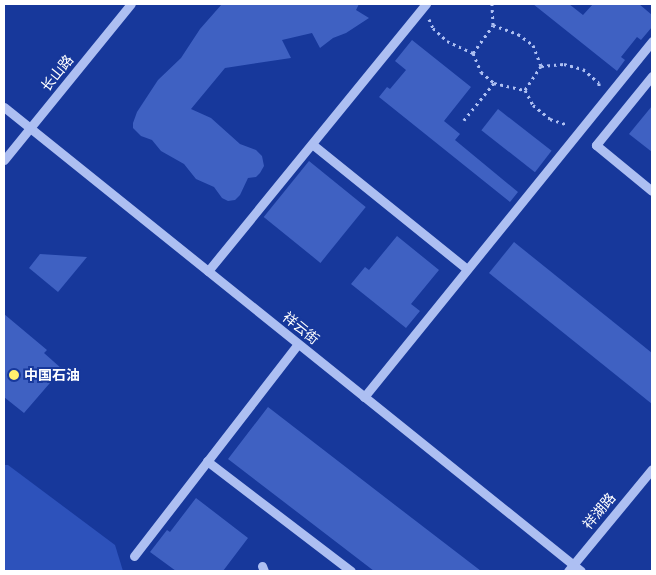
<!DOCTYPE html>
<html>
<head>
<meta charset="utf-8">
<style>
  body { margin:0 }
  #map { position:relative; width:656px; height:575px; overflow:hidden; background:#17389b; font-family:Mulish,"Noto Sans SC",sans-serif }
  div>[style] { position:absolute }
  .green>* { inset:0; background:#2d52bb }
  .building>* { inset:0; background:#3f61c2; transform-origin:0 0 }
  .path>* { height:3px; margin-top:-1.5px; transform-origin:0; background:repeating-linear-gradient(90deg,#adbff2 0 2.5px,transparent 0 6.5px) }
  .minor>* { height:9px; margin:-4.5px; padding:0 4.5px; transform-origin:4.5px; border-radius:4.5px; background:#adbff2 }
  .dots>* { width:14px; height:14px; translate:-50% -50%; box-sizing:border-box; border:2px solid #17389b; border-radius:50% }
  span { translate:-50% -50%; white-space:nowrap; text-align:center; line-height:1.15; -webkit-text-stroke:4px #17389b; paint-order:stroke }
  .street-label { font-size:14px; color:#fff }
  .poi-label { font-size:14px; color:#fff; font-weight:700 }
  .left { translate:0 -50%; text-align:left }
  .frame { position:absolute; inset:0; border:5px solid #fff; pointer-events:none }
</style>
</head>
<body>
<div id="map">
  <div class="green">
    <i style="clip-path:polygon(4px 465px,8px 465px,115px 545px,123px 571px,4px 571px)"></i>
  </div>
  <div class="building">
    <i style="clip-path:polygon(222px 4px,359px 4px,356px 10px,369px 18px,346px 33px,333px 38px,320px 48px,312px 33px,282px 40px,291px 58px,225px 68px,191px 109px,211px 118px,240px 144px,256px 150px,262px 156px,264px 166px,260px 173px,256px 177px,248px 178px,240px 195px,235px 200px,228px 201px,222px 198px,214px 187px,196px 179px,184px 164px,161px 151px,152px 140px,141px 136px,133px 128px,133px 123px,137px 112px,158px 80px,181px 58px,200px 29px)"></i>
    <i style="clip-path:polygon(533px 4px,569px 4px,583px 15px,593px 4px,639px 4px,652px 15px,652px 27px,641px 40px,637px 37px,621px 57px,625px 60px,617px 71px)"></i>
    <i style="clip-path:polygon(412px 40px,471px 87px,444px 121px,460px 134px,455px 140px,518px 192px,510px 202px,379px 97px,387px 87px,390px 89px,406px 70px,395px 61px)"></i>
    <i style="clip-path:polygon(652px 106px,652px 152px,629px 134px)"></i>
    <i style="left:498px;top:109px;width:68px;height:27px;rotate:38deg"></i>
    <i style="left:309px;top:161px;width:73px;height:72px;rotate:39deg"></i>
    <i style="clip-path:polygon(397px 236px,439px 270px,411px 304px,420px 311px,406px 328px,351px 284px,365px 267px,369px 270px)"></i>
    <i style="clip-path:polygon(514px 242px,652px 353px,652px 404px,489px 273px)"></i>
    <i style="clip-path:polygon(40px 254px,87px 257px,58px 292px,29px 268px)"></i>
    <i style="clip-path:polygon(4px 314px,47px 350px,44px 353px,62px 369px,24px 413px,4px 397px)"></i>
    <i style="clip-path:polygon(268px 407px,395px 505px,481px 571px,374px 571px,228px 459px)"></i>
    <i style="clip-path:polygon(196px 498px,248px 538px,223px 571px,176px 571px,150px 552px,167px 530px,170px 532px)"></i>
  </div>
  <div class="path">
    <i style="left:429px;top:19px;width:10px;rotate:66deg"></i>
    <i style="left:433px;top:28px;width:19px;rotate:43deg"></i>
    <i style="left:447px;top:41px;width:29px;rotate:25deg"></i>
    <i style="left:473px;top:53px;width:21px;rotate:67deg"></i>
    <i style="left:481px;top:72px;width:17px;rotate:40deg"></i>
    <i style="left:494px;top:83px;width:48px;rotate:129deg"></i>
    <i style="left:493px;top:25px;width:27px;rotate:20deg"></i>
    <i style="left:518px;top:34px;width:19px;rotate:36deg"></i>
    <i style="left:533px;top:45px;width:22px;rotate:69deg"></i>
    <i style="left:541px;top:66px;width:29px;rotate:124deg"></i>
    <i style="left:473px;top:53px;width:34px;rotate:-54deg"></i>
    <i style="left:493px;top:25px;width:21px;rotate:-93deg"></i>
    <i style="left:541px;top:66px;width:23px;rotate:-5deg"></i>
    <i style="left:564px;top:64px;width:20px;rotate:15deg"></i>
    <i style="left:583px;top:69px;width:21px;rotate:41deg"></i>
    <i style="left:599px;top:83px;width:3px;rotate:90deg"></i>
    <i style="left:494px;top:83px;width:32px;rotate:13deg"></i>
    <i style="left:525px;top:90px;width:17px;rotate:62deg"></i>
    <i style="left:533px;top:105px;width:22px;rotate:39deg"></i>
    <i style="left:550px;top:119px;width:19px;rotate:18deg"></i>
  </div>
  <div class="minor">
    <i style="left:652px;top:76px;width:89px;rotate:129.1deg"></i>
    <i style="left:596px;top:145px;width:72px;rotate:39.4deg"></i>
    <i style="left:4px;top:107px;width:740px;rotate:38.8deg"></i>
    <i style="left:312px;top:144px;width:199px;rotate:38.9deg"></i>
    <i style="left:4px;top:160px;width:201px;rotate:-50.9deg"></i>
    <i style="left:208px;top:271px;width:345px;rotate:-50.8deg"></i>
    <i style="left:364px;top:397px;width:458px;rotate:-51deg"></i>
    <i style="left:207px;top:461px;width:181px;rotate:37.4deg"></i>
    <i style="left:134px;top:556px;width:268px;rotate:-52.3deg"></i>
    <i style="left:262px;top:566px;width:5px;rotate:68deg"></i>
    <i style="left:568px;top:571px;width:132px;rotate:-50.5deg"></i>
  </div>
  <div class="dots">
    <i style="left:14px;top:375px;background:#fff06e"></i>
  </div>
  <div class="street-label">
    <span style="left:57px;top:73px;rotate:-51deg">长山路</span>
    <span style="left:301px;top:328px;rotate:39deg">祥云街</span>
    <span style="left:599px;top:511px;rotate:-50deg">祥湖路</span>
  </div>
  <div class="poi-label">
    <span class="left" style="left:24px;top:375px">中国石油</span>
  </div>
  <div class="frame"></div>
</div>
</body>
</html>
